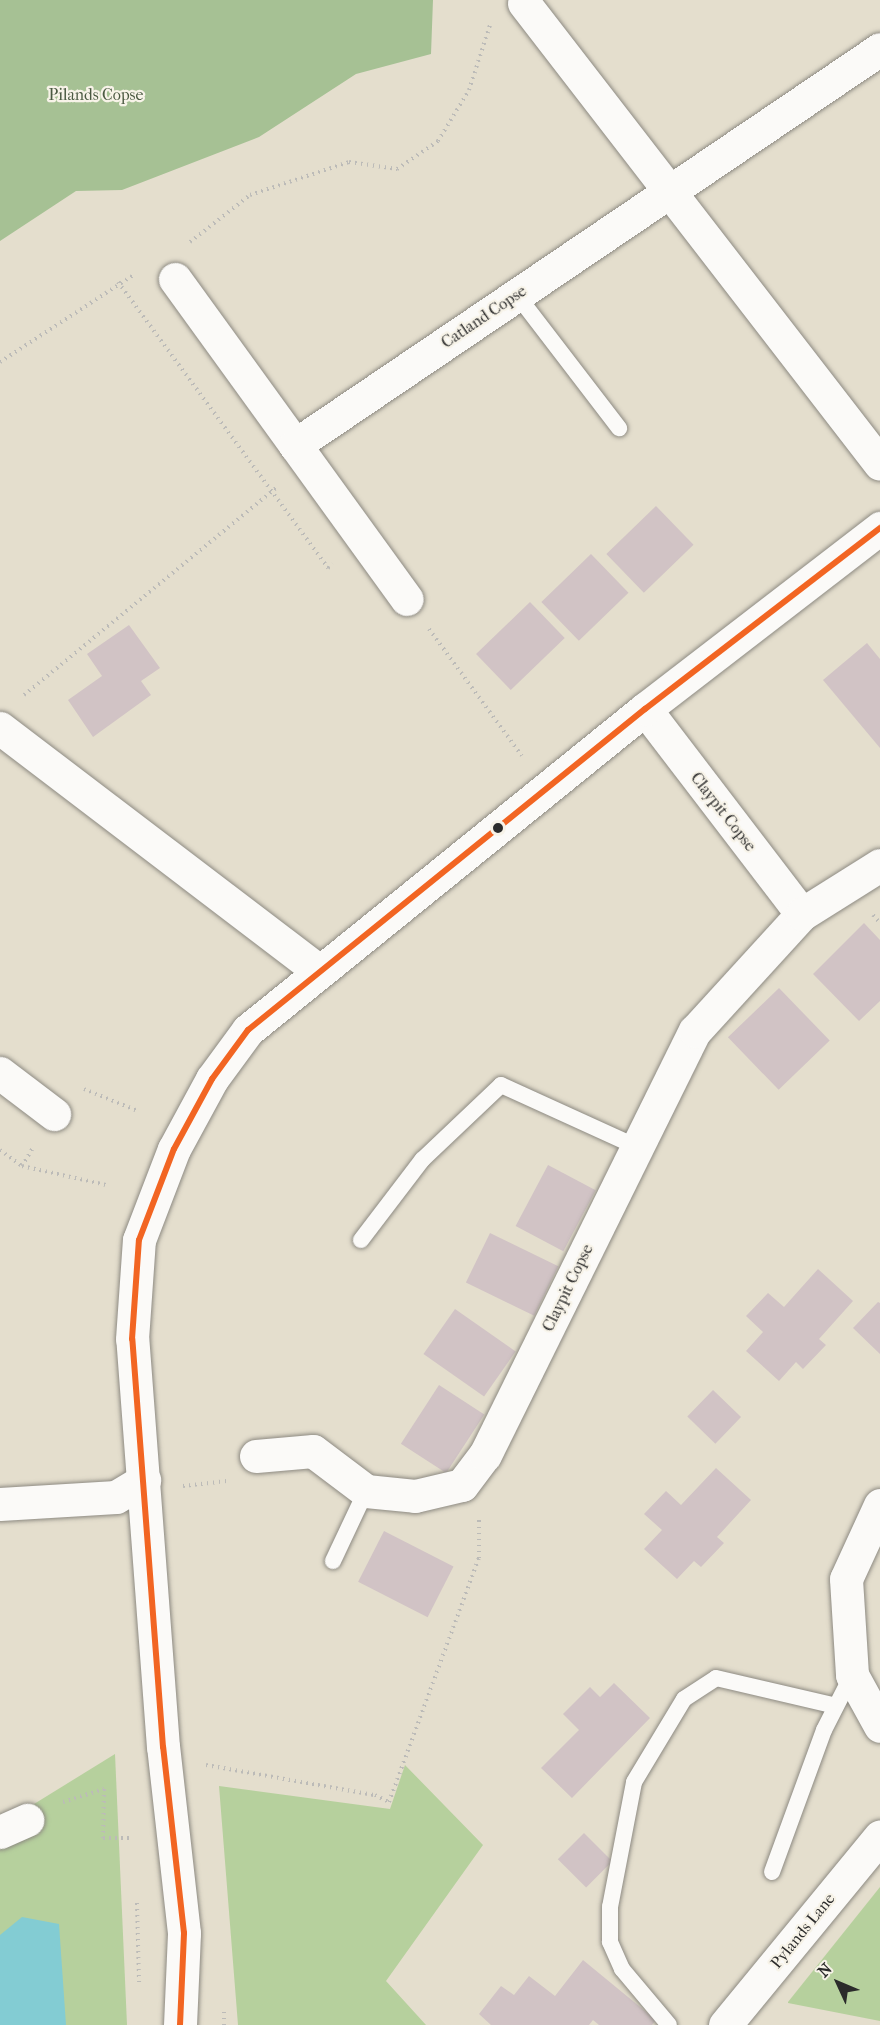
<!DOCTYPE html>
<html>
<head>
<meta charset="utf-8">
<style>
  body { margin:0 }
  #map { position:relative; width:880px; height:2025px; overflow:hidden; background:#e4decd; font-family:"IM FELL French Canon",serif }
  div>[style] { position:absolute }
  .green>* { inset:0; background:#b6d09d }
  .forest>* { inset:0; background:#a6c194 }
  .water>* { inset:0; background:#83ccd3 }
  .building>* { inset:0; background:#d1c3c5; transform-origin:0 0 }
  .path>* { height:4px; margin-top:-2px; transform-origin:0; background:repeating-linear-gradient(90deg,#bcbbb8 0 1.5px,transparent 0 6px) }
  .roads { filter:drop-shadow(0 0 2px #8d8a82) drop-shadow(0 0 2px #8d8a82) }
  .service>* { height:16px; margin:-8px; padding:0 8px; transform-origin:8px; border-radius:8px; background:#fbfaf8 }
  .minor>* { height:33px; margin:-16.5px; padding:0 16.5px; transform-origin:16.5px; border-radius:16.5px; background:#fbfaf8 }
  .tertiary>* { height:33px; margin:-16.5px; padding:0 16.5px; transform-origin:16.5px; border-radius:16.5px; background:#fbfaf8 }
  .bus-1>* { height:6px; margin:-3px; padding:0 3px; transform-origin:3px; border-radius:3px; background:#f26522 }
  .dots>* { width:16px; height:16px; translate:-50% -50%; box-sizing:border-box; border:3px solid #f7f3e8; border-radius:50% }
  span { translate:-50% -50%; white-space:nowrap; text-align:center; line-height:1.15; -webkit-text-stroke:4.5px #f7f3e8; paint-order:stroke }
  .park-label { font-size:16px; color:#4a5941 }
  .street-label { font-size:16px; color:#2b2b2b }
  .north { position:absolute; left:808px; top:1953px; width:60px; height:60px; -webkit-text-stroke:4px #f7f3e8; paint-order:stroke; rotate:314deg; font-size:16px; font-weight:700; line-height:24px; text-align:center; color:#2b2b2b }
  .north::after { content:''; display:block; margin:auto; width:21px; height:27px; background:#2b2b2b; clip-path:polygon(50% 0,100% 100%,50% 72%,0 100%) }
</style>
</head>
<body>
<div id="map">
  <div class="green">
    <i style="clip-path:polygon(115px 1754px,127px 2025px,0 2025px,0 1825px)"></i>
    <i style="clip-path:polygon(405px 1765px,483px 1845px,386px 1981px,426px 2025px,238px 2025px,219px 1786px,390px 1809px)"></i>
    <i style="clip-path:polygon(880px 1887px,880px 2021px,788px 2003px,788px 2002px)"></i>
  </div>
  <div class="forest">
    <i style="clip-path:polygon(0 0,433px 0,431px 54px,356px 74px,259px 137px,122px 190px,76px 191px,0 241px)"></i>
  </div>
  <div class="water">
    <i style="clip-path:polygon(22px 1917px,59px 1924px,66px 2025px,0 2025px,0 1935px)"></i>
  </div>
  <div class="building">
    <i style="left:656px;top:506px;width:54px;height:69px;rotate:46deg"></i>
    <i style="left:591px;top:554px;width:54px;height:69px;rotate:46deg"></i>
    <i style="left:530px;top:602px;width:50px;height:75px;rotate:46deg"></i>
    <i style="clip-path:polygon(129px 625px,160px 668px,141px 681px,151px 695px,93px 737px,68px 700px,102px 676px,87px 654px)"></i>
    <i style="clip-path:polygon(867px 643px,880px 659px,880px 748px,823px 680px)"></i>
    <i style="clip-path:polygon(864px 923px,880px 940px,880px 1001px,859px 1021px,813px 974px)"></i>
    <i style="left:779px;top:988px;width:73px;height:71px;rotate:46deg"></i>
    <i style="left:548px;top:1165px;width:54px;height:69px;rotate:28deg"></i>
    <i style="left:490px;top:1233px;width:76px;height:55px;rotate:26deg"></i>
    <i style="clip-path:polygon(818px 1269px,853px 1301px,819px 1339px,826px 1345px,803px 1369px,796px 1362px,779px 1381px,746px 1351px,763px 1332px,746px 1316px,768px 1293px,784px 1307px)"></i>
    <i style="clip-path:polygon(878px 1302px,880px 1303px,880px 1354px,853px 1328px)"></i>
    <i style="left:455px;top:1309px;width:74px;height:55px;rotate:35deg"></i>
    <i style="left:439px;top:1385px;width:54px;height:70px;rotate:33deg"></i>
    <i style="left:713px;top:1390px;width:39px;height:37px;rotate:44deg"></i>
    <i style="clip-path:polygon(716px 1468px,751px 1500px,717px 1537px,724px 1543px,701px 1567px,694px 1561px,677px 1579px,644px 1549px,662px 1530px,644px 1514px,666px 1491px,681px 1505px)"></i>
    <i style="left:384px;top:1531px;width:78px;height:57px;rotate:27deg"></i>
    <i style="clip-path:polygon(614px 1683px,650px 1718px,572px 1798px,541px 1768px,579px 1730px,563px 1714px,590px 1687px,600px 1697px)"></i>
    <i style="left:584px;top:1833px;width:40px;height:37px;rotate:45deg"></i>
    <i style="clip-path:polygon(583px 1960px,656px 2020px,652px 2025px,599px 2025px,593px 2020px,589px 2025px,491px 2025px,479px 2014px,501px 1986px,514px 1995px,529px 1976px,555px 1996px)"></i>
  </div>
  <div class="path">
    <i style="left:190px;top:242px;width:76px;rotate:-38.1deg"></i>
    <i style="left:250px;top:195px;width:104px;rotate:-18.4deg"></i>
    <i style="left:349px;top:162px;width:49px;rotate:8.3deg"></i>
    <i style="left:397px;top:169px;width:50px;rotate:-34.3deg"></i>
    <i style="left:438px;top:141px;width:60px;rotate:-58.7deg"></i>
    <i style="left:469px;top:90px;width:68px;rotate:-72.1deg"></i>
    <i style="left:118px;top:282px;width:355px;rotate:53.7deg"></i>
    <i style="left:328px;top:568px;width:6px;rotate:-39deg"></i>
    <i style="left:0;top:362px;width:161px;rotate:-33.1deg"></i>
    <i style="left:429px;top:629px;width:157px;rotate:53.8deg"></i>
    <i style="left:24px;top:695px;width:328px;rotate:-39.4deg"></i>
    <i style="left:873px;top:915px;width:11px;rotate:49deg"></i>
    <i style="left:84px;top:1089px;width:58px;rotate:22.2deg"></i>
    <i style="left:0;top:1150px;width:27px;rotate:36deg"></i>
    <i style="left:22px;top:1166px;width:86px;rotate:12.7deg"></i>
    <i style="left:22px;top:1166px;width:21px;rotate:-59deg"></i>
    <i style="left:183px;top:1486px;width:44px;rotate:-6.5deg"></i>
    <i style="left:206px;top:1765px;width:172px;rotate:10.1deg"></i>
    <i style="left:375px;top:1795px;width:16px;rotate:27deg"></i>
    <i style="left:389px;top:1802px;width:260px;rotate:-69.8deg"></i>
    <i style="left:479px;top:1558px;width:39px;rotate:-90deg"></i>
    <i style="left:63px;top:1802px;width:43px;rotate:-17.6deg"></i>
    <i style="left:104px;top:1789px;width:49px;rotate:91.2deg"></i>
    <i style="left:103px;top:1838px;width:29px"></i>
    <i style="left:137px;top:1903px;width:79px;rotate:88.5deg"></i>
    <i style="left:224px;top:2025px;width:17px;rotate:-90deg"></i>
  </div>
  <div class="roads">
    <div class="service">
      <i style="left:517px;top:295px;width:168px;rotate:52.5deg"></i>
      <i style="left:361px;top:1240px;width:101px;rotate:-52.7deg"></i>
      <i style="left:422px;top:1160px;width:109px;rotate:-43.5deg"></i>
      <i style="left:501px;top:1085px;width:149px;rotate:24.5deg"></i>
      <i style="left:333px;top:1561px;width:77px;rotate:-64.8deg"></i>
      <i style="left:772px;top:1872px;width:151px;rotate:-69.9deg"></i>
      <i style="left:824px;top:1730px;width:62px;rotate:-63deg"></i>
      <i style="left:669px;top:2025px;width:73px;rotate:-130deg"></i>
      <i style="left:622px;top:1969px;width:30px;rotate:-114deg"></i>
      <i style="left:610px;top:1942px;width:35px;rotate:-90deg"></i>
      <i style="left:610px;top:1907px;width:127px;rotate:-79.1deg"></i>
      <i style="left:634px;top:1782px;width:97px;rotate:-58.9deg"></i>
      <i style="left:684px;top:1699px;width:38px;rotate:-33deg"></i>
      <i style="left:716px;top:1678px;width:123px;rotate:13.1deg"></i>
    </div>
    <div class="minor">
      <i style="left:524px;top:3px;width:582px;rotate:52.32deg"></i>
      <i style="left:175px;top:279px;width:395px;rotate:54.1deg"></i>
      <i style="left:295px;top:445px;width:706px;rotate:-34.09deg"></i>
      <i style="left:645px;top:709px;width:258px;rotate:52.6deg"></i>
      <i style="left:0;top:728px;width:401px;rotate:37.3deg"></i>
      <i style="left:0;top:1073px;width:68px;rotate:37.2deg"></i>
      <i style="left:256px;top:1456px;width:57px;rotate:-5deg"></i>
      <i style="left:313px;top:1451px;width:66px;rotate:37deg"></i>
      <i style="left:366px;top:1491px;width:49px;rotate:5.8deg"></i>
      <i style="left:415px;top:1496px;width:48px;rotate:-13.2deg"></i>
      <i style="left:462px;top:1485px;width:38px;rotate:-53deg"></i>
      <i style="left:485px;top:1455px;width:473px;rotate:-63.7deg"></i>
      <i style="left:695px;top:1031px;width:159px;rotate:-47.6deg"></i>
      <i style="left:802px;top:914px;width:92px;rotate:-32.1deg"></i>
      <i style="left:0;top:1504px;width:116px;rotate:-3.5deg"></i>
      <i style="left:116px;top:1497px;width:33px;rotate:-31deg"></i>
      <i style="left:880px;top:1505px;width:81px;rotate:114.7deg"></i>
      <i style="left:846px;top:1579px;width:96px;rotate:86.4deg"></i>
      <i style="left:852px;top:1675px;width:58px;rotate:61.2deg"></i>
      <i style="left:0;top:1832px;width:30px;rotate:-24deg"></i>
      <i style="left:725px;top:2025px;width:244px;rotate:-50.6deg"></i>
    </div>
    <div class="tertiary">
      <i style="left:180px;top:2025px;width:92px;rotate:-87.5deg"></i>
      <i style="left:184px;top:1933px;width:187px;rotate:-96.4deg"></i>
      <i style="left:163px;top:1747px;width:409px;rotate:-94.3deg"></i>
      <i style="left:132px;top:1339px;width:99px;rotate:-86deg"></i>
      <i style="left:139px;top:1240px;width:97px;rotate:-69deg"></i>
      <i style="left:174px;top:1149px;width:80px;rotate:-61.5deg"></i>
      <i style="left:212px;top:1079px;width:61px;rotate:-53.7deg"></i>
      <i style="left:248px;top:1030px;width:511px;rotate:-38.96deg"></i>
      <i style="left:645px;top:709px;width:297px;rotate:-37.6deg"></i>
    </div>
  </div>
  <div class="bus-1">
    <i style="left:180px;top:2025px;width:92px;rotate:-87.5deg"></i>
    <i style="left:184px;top:1933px;width:187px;rotate:-96.4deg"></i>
    <i style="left:163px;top:1747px;width:409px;rotate:-94.3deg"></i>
    <i style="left:132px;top:1339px;width:99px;rotate:-86deg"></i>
    <i style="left:139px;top:1240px;width:97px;rotate:-69deg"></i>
    <i style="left:174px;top:1149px;width:80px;rotate:-61.5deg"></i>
    <i style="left:212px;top:1079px;width:61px;rotate:-53.7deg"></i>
    <i style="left:248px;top:1030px;width:511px;rotate:-38.96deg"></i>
    <i style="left:645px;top:709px;width:297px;rotate:-37.6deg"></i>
  </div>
  <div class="dots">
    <i style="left:498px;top:828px;background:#2b2b2b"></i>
  </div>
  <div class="park-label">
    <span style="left:96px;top:95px">Pilands Copse</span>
  </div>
  <div class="street-label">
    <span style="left:484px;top:317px;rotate:-34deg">Catland Copse</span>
    <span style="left:723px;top:812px;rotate:52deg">Claypit Copse</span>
    <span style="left:568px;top:1288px;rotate:-64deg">Claypit Copse</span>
    <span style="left:803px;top:1931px;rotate:-51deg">Pylands Lane</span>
  </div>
  <div class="north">N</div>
</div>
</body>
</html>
